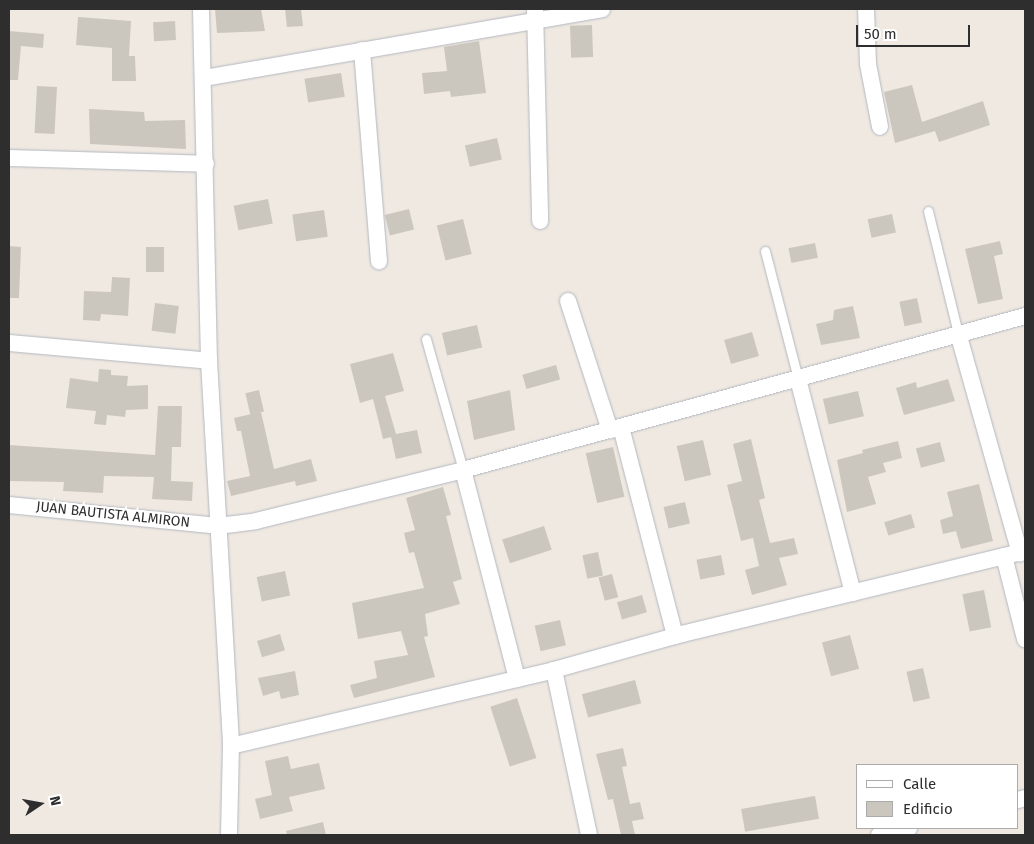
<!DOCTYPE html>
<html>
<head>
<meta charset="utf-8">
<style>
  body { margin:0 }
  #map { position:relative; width:1034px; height:844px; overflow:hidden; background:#efe9e1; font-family:"Fira Sans",sans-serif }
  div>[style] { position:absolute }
  .building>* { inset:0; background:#cbc7bf; transform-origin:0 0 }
  .roads { filter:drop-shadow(0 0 1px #b4b7c1) drop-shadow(0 0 1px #b4b7c1) }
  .service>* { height:9px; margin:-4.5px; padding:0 4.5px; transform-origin:4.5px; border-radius:4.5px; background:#fff }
  .minor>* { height:16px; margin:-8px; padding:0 8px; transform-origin:8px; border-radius:8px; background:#fff }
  span { translate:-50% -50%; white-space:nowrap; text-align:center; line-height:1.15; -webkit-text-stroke:4px #fff; paint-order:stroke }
  .street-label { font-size:14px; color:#2e2e2e }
  .frame { position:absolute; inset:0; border:10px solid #2e2e2e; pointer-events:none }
  .legend { position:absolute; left:856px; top:764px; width:162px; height:65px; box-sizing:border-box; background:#fff; border:1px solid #ababab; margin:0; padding:6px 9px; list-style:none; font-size:15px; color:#2e2e2e }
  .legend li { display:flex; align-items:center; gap:10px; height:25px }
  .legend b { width:25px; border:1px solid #ababab }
  .north { position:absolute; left:15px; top:779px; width:50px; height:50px; -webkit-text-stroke:4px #fff; paint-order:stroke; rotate:78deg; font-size:14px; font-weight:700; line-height:20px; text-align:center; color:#2e2e2e }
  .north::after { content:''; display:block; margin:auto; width:18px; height:22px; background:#2e2e2e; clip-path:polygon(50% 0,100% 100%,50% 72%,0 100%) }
  .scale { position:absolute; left:856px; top:25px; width:114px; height:22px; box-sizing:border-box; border:2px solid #2e2e2e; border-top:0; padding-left:6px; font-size:15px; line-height:18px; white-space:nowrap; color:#2e2e2e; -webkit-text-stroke:4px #fff; paint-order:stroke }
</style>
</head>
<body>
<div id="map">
  <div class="building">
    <i style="clip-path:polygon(215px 9px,261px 9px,265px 31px,217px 33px)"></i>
    <i style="clip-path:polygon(285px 9px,301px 9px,303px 26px,287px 27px)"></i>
    <i style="clip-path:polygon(78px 17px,131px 21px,129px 56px,135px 56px,136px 81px,112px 81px,112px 48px,76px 45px)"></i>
    <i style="left:175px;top:21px;width:19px;height:22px;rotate:87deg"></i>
    <i style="left:592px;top:25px;width:32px;height:22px;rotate:88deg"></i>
    <i style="clip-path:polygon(9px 31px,44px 34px,43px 48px,21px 46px,18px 80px,9px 80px)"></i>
    <i style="clip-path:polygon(479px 41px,486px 93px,451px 97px,450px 91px,424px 94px,422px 73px,447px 71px,444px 47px)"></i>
    <i style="left:341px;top:73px;width:24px;height:37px;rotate:81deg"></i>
    <i style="clip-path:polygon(912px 85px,922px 122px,983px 101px,990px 125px,939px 142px,935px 131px,895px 143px,884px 92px)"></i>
    <i style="left:37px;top:86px;width:20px;height:47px;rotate:3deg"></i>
    <i style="clip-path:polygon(89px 109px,144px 112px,145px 121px,185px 120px,186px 149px,90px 144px)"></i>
    <i style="left:497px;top:138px;width:22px;height:33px;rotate:77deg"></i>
    <i style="left:268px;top:199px;width:25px;height:35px;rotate:79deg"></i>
    <i style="left:409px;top:209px;width:21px;height:25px;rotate:76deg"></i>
    <i style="left:324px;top:210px;width:27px;height:32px;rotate:82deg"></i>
    <i style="left:892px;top:214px;width:19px;height:25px;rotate:78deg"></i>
    <i style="left:463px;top:219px;width:36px;height:27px;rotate:76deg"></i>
    <i style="clip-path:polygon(1000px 241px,1003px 254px,994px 256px,1003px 299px,978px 304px,965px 249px)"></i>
    <i style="left:815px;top:243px;width:15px;height:27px;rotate:79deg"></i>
    <i style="clip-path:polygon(9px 246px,21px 247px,19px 298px,9px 298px)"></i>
    <i style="left:146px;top:247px;width:18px;height:25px"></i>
    <i style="clip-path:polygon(112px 277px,130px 278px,128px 316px,101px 314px,100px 321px,83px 320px,84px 291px,111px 292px)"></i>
    <i style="left:917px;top:298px;width:25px;height:18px;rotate:78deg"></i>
    <i style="left:155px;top:303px;width:24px;height:28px;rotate:7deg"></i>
    <i style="clip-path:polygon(853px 306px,860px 338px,821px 345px,816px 324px,833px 320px,834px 310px)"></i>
    <i style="left:477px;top:325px;width:23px;height:36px;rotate:77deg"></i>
    <i style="left:752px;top:332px;width:25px;height:29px;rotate:74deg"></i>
    <i style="clip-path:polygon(393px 353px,404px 391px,385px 396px,396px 434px,417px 430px,422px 453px,396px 459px,391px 437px,383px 439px,373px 399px,360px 403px,350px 364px)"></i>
    <i style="left:556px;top:365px;width:15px;height:35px;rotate:74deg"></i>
    <i style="clip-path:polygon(99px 369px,111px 370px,111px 375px,128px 376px,127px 386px,148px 385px,148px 409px,126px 410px,125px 417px,107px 415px,106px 425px,94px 424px,96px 411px,66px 408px,70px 378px,98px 382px)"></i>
    <i style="clip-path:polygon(948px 379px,955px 401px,904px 415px,896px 388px,916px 382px,917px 388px)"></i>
    <i style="left:259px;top:390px;width:22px;height:14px;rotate:77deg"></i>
    <i style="clip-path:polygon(510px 390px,515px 430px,474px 440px,467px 401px)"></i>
    <i style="left:858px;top:391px;width:26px;height:36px;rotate:77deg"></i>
    <i style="clip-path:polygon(158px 406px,182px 406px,181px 447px,172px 447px,171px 481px,193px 482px,192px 501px,152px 499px,154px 477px,104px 476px,103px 493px,63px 491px,64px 482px,9px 481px,9px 445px,155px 455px)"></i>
    <i style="clip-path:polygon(261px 412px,274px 469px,311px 459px,317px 481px,296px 486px,295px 481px,231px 496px,227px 481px,250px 476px,241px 431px,237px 431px,234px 418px)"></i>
    <i style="clip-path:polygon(751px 439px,765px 498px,759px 500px,770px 543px,794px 538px,798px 554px,779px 558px,787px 585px,752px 595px,745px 570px,759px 566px,753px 538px,741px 541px,727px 485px,742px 481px,733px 444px)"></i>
    <i style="left:703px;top:440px;width:36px;height:27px;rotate:77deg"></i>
    <i style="clip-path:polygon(898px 441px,902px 458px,883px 463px,886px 472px,868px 477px,876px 504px,847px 512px,837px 460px,863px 453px,862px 450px)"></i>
    <i style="left:940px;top:442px;width:20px;height:25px;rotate:75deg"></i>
    <i style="left:613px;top:447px;width:51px;height:28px;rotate:77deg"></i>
    <i style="clip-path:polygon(979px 484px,993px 541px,961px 549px,956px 531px,943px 534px,940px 520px,953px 516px,947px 492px)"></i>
    <i style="clip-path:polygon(443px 487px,451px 515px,446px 516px,462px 579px,453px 582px,460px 604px,425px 614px,428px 636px,424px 637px,435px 677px,354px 698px,350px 685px,377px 678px,374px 661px,408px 655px,401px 631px,358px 639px,352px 603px,424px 588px,414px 552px,409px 553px,404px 533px,415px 530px,406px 498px)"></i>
    <i style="left:685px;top:502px;width:22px;height:22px;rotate:77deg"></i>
    <i style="left:911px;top:514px;width:14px;height:28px;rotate:73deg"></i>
    <i style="left:544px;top:526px;width:25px;height:44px;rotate:72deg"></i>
    <i style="left:598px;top:552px;width:24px;height:16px;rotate:78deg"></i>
    <i style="left:721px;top:555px;width:20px;height:25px;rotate:79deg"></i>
    <i style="left:285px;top:571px;width:25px;height:29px;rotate:78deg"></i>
    <i style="left:612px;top:574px;width:24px;height:14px;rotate:75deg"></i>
    <i style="left:984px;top:590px;width:38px;height:22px;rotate:79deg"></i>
    <i style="left:642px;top:595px;width:18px;height:26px;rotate:74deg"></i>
    <i style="left:560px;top:620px;width:26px;height:26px;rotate:77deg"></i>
    <i style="left:280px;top:634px;width:17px;height:24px;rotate:73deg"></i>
    <i style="left:850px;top:635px;width:35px;height:29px;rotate:75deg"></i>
    <i style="left:923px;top:668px;width:31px;height:17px;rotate:77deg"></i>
    <i style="clip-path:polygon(295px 671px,299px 695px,281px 699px,279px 691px,263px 696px,258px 678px)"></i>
    <i style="left:635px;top:680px;width:24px;height:55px;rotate:75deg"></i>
    <i style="left:517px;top:698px;width:63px;height:28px;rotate:72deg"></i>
    <i style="clip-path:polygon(623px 748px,627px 766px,622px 767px,630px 804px,640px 802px,644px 819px,632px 821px,635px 835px,621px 835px,613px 799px,608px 800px,596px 754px)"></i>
    <i style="clip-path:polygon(288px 756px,291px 769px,319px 763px,325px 789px,289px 797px,293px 811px,260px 819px,255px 799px,272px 795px,265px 761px)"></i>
    <i style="left:815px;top:796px;width:23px;height:75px;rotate:80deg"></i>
    <i style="clip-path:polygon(323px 822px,326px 835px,287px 835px,286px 831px)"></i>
  </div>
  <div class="roads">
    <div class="service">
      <i style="left:928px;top:211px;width:126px;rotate:76.2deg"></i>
      <i style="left:765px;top:251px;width:132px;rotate:75.5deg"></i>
      <i style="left:426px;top:339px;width:136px;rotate:74.2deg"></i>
    </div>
    <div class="minor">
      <i style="left:201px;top:9px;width:352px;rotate:88.7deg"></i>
      <i style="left:209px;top:361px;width:386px;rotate:86.7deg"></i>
      <i style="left:231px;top:746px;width:89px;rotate:91.3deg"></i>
      <i style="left:535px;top:9px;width:212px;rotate:88.6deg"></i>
      <i style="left:866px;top:9px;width:55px;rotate:87.9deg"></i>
      <i style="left:868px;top:64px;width:64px;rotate:79.2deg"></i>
      <i style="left:362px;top:50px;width:212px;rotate:85.4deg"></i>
      <i style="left:204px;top:78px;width:404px;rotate:-9.8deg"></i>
      <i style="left:9px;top:158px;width:197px;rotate:1.7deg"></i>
      <i style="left:568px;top:301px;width:136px;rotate:72deg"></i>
      <i style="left:958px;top:333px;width:229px;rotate:74.3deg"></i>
      <i style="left:9px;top:343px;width:201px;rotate:5.1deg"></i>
      <i style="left:798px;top:379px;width:221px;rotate:75.6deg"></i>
      <i style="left:621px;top:427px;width:216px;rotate:75.5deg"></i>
      <i style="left:463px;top:470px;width:216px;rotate:75.5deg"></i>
      <i style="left:9px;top:505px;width:210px;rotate:5.7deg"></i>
      <i style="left:218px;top:526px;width:38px;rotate:-7deg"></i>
      <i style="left:256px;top:521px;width:213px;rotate:-13.8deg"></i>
      <i style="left:463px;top:470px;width:583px;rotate:-15.32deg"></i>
      <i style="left:1004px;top:556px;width:86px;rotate:75.8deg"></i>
      <i style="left:554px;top:670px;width:169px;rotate:78deg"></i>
      <i style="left:231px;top:746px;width:332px;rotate:-13.2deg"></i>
      <i style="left:554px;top:670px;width:133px;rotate:-15.7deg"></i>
      <i style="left:682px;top:634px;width:353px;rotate:-13.6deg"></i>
      <i style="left:1018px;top:800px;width:7px;rotate:-16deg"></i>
      <i style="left:879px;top:835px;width:31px;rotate:-13deg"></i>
    </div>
  </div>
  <div class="street-label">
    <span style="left:113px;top:515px;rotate:6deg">JUAN BAUTISTA ALMIRON</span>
  </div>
  <div class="frame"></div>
  <ul class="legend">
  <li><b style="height:6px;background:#fff"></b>Calle</li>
  <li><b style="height:14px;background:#cbc7bf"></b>Edificio</li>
  </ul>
  <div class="north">N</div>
  <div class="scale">50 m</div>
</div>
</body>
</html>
